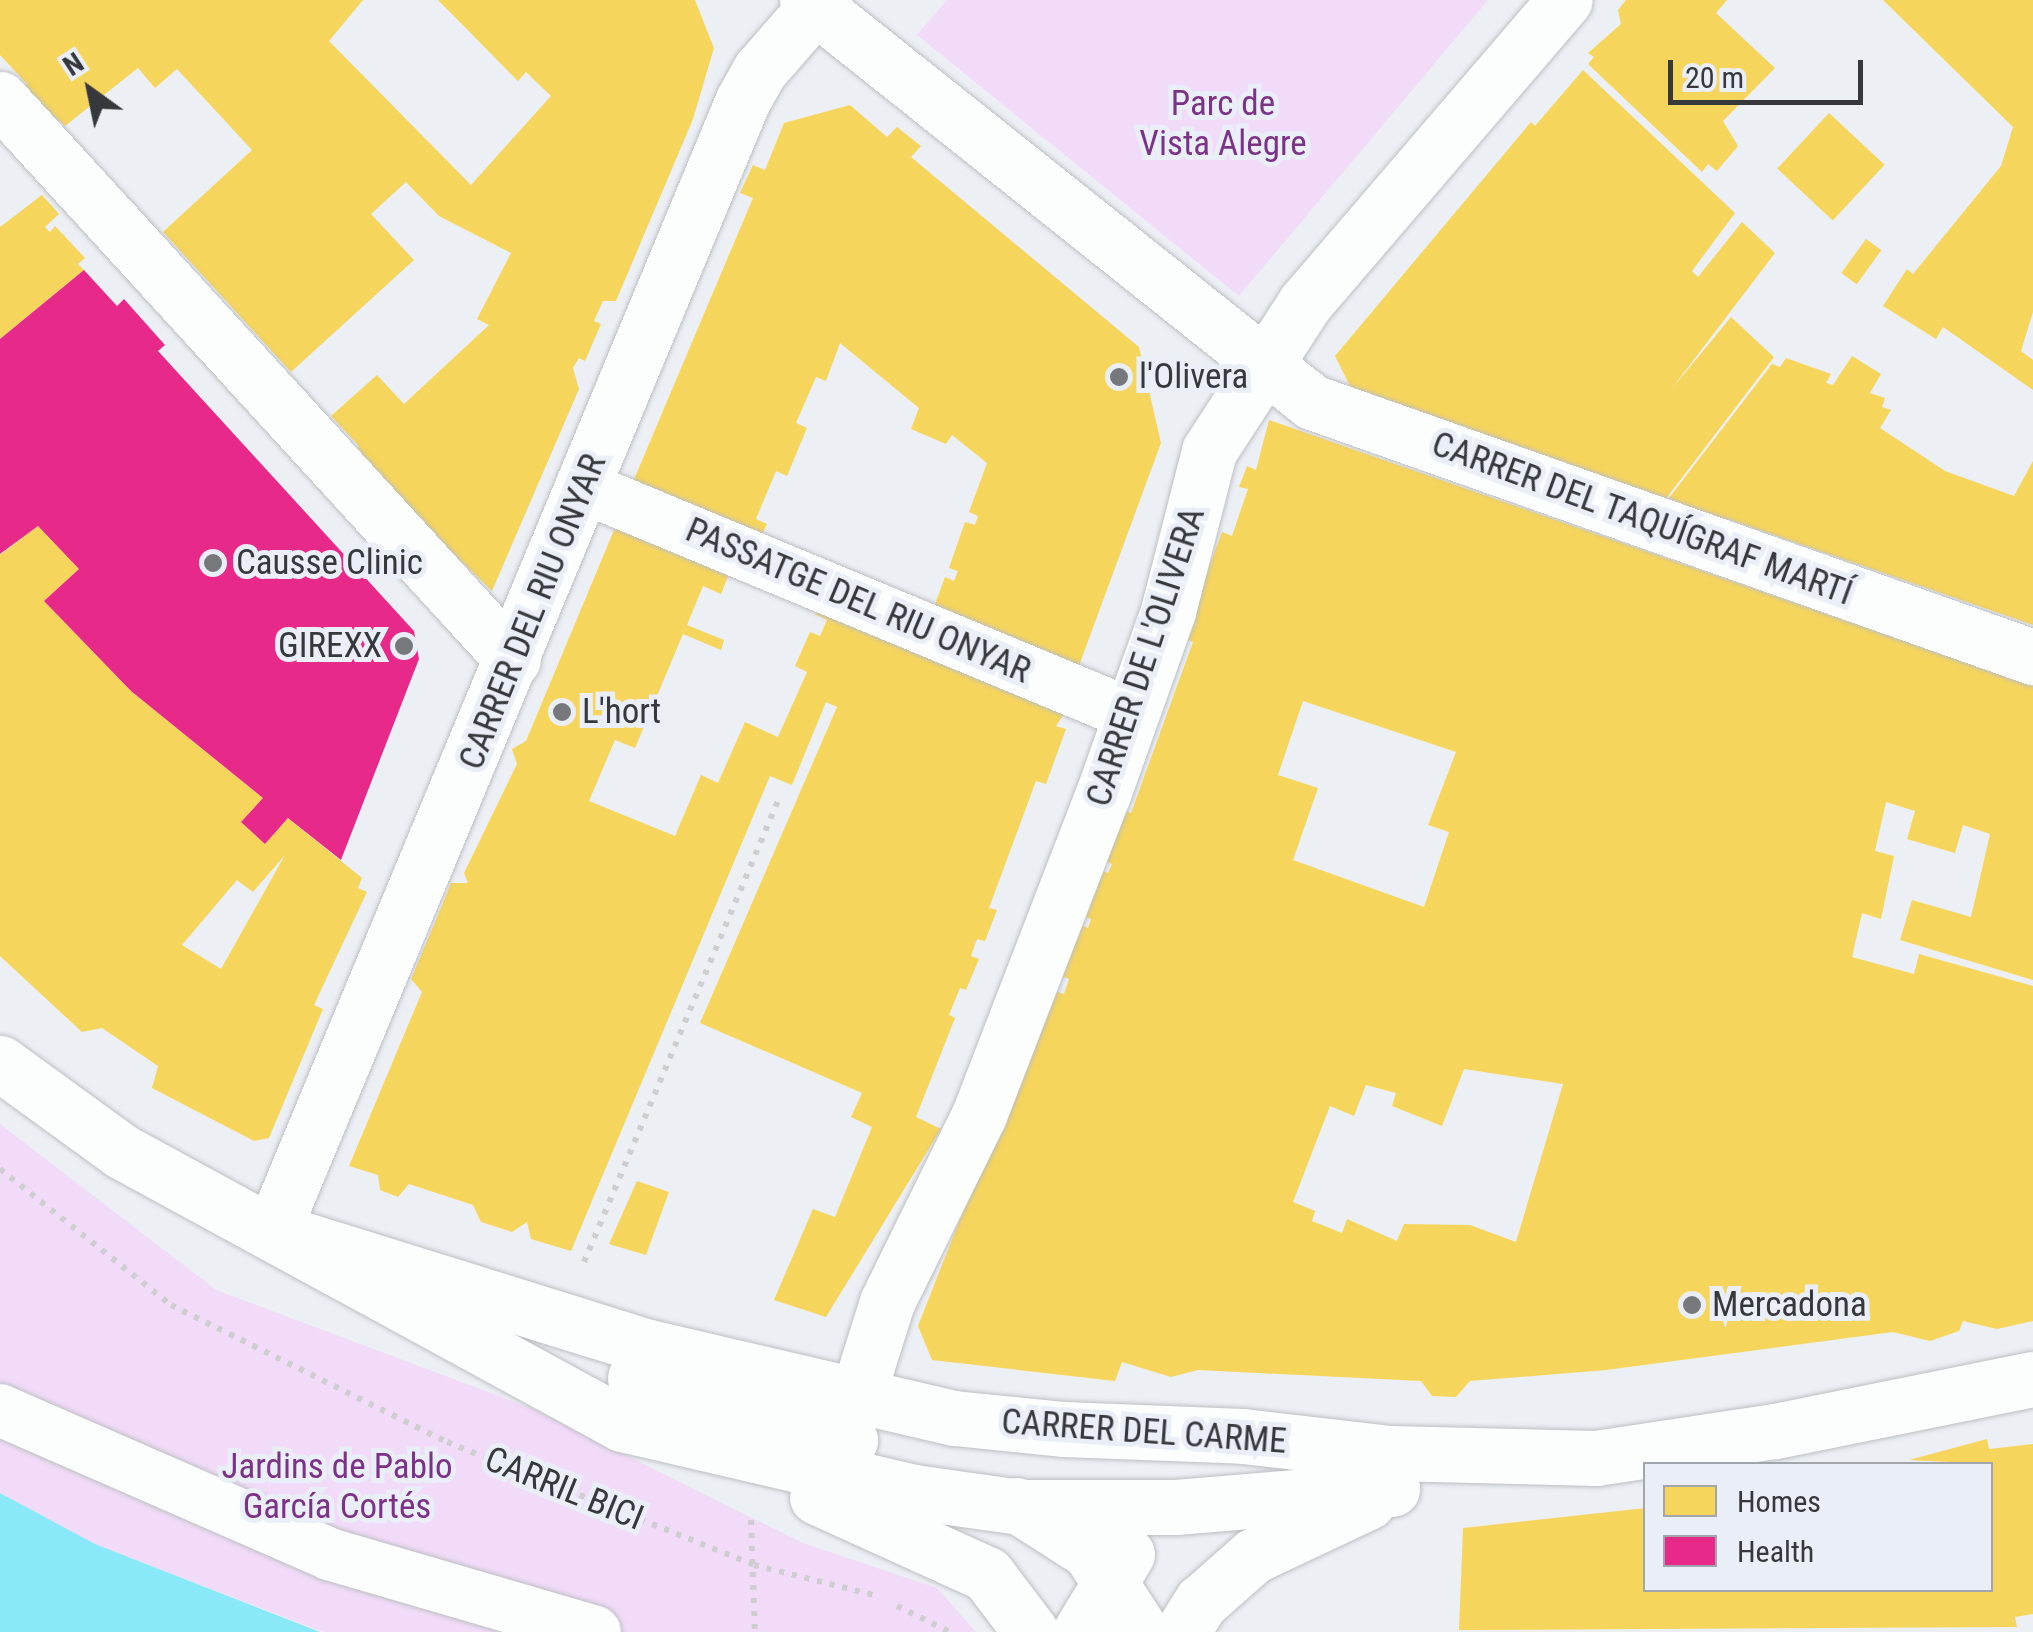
<!DOCTYPE html>
<html>
<head>
<meta charset="utf-8">
<style>
  body { margin:0 }
  #map { position:relative; width:2033px; height:1632px; overflow:hidden; background:#eceff4; font-family:"Roboto Condensed",sans-serif }
  div>[style] { position:absolute }
  .green>* { inset:0; background:#f1dbf8 }
  .water>* { inset:0; background:#89e9f8 }
  .homes>* { inset:0; background:#f6d55c; transform-origin:0 0 }
  .health>* { inset:0; background:#e7298a }
  .path>* { height:6px; margin-top:-3px; transform-origin:0; background:repeating-linear-gradient(90deg,#ceced0 0 5px,transparent 0 13px) }
  .roads { filter:drop-shadow(0 0 2px #bcbfc2) drop-shadow(0 0 2px #bcbfc2) }
  .pedestrian>* { height:52px; margin:-26px; padding:0 26px; transform-origin:26px; border-radius:26px; background:#fcfdfd }
  .minor>* { height:55px; margin:-27.5px; padding:0 27.5px; transform-origin:27.5px; border-radius:27.5px; background:#fcfdfd }
  .dots>* { width:28px; height:28px; translate:-50% -50%; box-sizing:border-box; border:5px solid #e9eef7; border-radius:50% }
  span { translate:-50% -50%; white-space:nowrap; text-align:center; line-height:1.15; -webkit-text-stroke:10px #e9eef7; paint-order:stroke }
  .park-label { font-size:35px; color:#7c3287 }
  .poi-label { font-size:35px; color:#36383c }
  .left { translate:0 -50%; text-align:left }
  .right { translate:-100% -50%; text-align:right }
  .street-label { font-size:35px; color:#36383c }
  .legend { position:absolute; left:1643px; top:1462px; width:350px; height:130px; box-sizing:border-box; background:#e9eef7; border:2px solid #a1a5ac; margin:0; padding:12px 18px; list-style:none; font-size:30px; color:#36383c }
  .legend li { display:flex; align-items:center; gap:20px; height:50px }
  .legend b { width:50px; border:2px solid #a1a5ac }
  .north { position:absolute; left:40px; top:40px; width:100px; height:100px; -webkit-text-stroke:8px #e9eef7; paint-order:stroke; rotate:327deg; font-size:28px; font-weight:700; line-height:40px; text-align:center; color:#36383c }
  .north::after { content:''; display:block; margin:auto; width:35px; height:45px; background:#36383c; clip-path:polygon(50% 0,100% 100%,50% 72%,0 100%) }
  .scale { position:absolute; left:1668px; top:60px; width:195px; height:45px; box-sizing:border-box; border:5px solid #36383c; border-top:0; padding-left:12px; font-size:30px; line-height:35px; white-space:nowrap; color:#36383c; -webkit-text-stroke:8px #e9eef7; paint-order:stroke }
</style>
</head>
<body>
<div id="map">
  <div class="green">
    <i style="clip-path:polygon(947px 0,1488px 0,1239px 296px,917px 35px)"></i>
    <i style="clip-path:polygon(0 1124px,216px 1290px,533px 1409px,803px 1543px,937px 1588px,976px 1632px,323px 1632px,95px 1544px,0 1493px)"></i>
  </div>
  <div class="water">
    <i style="clip-path:polygon(0 1493px,95px 1544px,320px 1632px,0 1632px)"></i>
  </div>
  <div class="homes">
    <i style="clip-path:polygon(0 0,363px 0,329px 41px,471px 185px,551px 96px,526px 72px,518px 81px,438px 0,695px 0,714px 48px,693px 119px,616px 301px,603px 301px,594px 321px,601px 324px,585px 361px,579px 358px,573px 368px,579px 389px,492px 591px,351px 454px,359px 446px,331px 416px,377px 375px,404px 404px,489px 325px,477px 319px,511px 253px,439px 216px,406px 182px,371px 214px,414px 260px,291px 372px,163px 232px,252px 150px,177px 69px,155px 88px,138px 68px,65px 126px,23px 88px,27px 84px,0 55px)"></i>
    <i style="clip-path:polygon(1626px 0,1727px 0,1716px 13px,1775px 68px,1723px 121px,1738px 146px,1717px 171px,1708px 164px,1702px 172px,1588px 64px,1594px 57px,1588px 53px,1621px 24px,1618px 10px)"></i>
    <i style="clip-path:polygon(1883px 0,2033px 0,2033px 312px,2021px 351px,2033px 360px,2033px 390px,1943px 327px,1936px 339px,1883px 306px,1907px 269px,1913px 274px,2001px 166px,2013px 127px)"></i>
    <i style="clip-path:polygon(1583px 70px,1735px 213px,1692px 271px,1698px 277px,1742px 222px,1775px 253px,1670px 391px,1731px 317px,1774px 357px,1665px 500px,1352px 390px,1335px 356px,1531px 122px,1535px 126px)"></i>
    <i style="clip-path:polygon(850px 105px,887px 137px,897px 127px,921px 146px,911px 157px,1139px 347px,1161px 443px,1073px 682px,929px 621px,945px 577px,954px 581px,958px 571px,949px 568px,965px 522px,975px 525px,978px 516px,969px 512px,987px 463px,952px 435px,946px 444px,911px 429px,919px 408px,840px 343px,826px 381px,816px 377px,796px 423px,807px 428px,787px 476px,776px 471px,756px 519px,767px 524px,755px 549px,627px 496px,753px 198px,740px 193px,753px 165px,765px 170px,784px 123px)"></i>
    <i style="left:1829px;top:113px;width:76px;height:76px;rotate:43deg"></i>
    <i style="clip-path:polygon(42px 195px,59px 214px,45px 227px,50px 232px,55px 226px,85px 258px,78px 264px,84px 270px,0 339px,0 227px)"></i>
    <i style="left:1866px;top:239px;width:19px;height:42px;rotate:36deg"></i>
    <i style="clip-path:polygon(1852px 356px,1881px 374px,1870px 393px,1885px 398px,1882px 407px,1891px 410px,1880px 428px,1945px 471px,2014px 496px,2033px 461px,2033px 625px,1728px 519px,1726px 524px,1669px 498px,1772px 364px,1780px 367px,1786px 358px,1831px 374px,1826px 383px,1833px 385px)"></i>
    <i style="clip-path:polygon(evenodd,1269px 420px,2033px 686px,2033px 980px,1900px 940px,1912px 900px,1971px 917px,1990px 834px,1963px 825px,1955px 853px,1907px 839px,1915px 811px,1886px 802px,1875px 851px,1894px 856px,1881px 919px,1862px 913px,1852px 957px,1914px 974px,1919px 954px,2033px 986px,2033px 1321px,1997px 1329px,1963px 1321px,1959px 1331px,1930px 1341px,1893px 1332px,1606px 1370px,1470px 1381px,1456px 1397px,1432px 1396px,1421px 1381px,1198px 1370px,1171px 1377px,1122px 1362px,1115px 1381px,932px 1360px,918px 1326px,1050px 990px,1064px 994px,1069px 979px,1059px 975px,1078px 924px,1088px 928px,1091px 919px,1081px 915px,1098px 869px,1108px 873px,1112px 864px,1102px 860px,1121px 809px,1131px 813px,1193px 642px,1183px 638px,1222px 532px,1232px 536px,1248px 489px,1239px 487px,1247px 466px,1256px 470px,1269px 420px,1303px 701px,1456px 752px,1428px 825px,1449px 832px,1424px 907px,1293px 860px,1318px 788px,1278px 775px,1303px 701px,1269px 420px,1464px 1069px,1563px 1084px,1516px 1242px,1470px 1225px,1404px 1224px,1397px 1241px,1347px 1219px,1342px 1233px,1312px 1221px,1315px 1211px,1293px 1202px,1330px 1106px,1354px 1116px,1366px 1085px,1396px 1093px,1392px 1106px,1442px 1126px,1464px 1069px)"></i>
    <i style="clip-path:polygon(622px 511px,735px 559px,721px 594px,703px 586px,687px 625px,724px 640px,721px 650px,683px 634px,635px 748px,615px 740px,589px 801px,675px 836px,701px 775px,718px 783px,745px 722px,778px 737px,807px 672px,795px 666px,810px 632px,820px 636px,827px 620px,815px 614px,824px 595px,1066px 711px,1056px 726px,1066px 729px,1046px 784px,1036px 781px,989px 908px,997px 910px,985px 941px,977px 939px,971px 956px,979px 959px,966px 990px,960px 988px,949px 1015px,955px 1018px,916px 1117px,941px 1129px,826px 1317px,774px 1300px,813px 1209px,835px 1217px,872px 1127px,851px 1117px,862px 1093px,700px 1023px,837px 707px,826px 702px,792px 785px,770px 776px,571px 1251px,531px 1239px,527px 1222px,512px 1232px,481px 1222px,473px 1205px,409px 1184px,398px 1197px,380px 1190px,378px 1175px,349px 1166px,422px 992px,411px 979px,441px 908px,451px 883px,468px 883px,464px 873px,517px 764px,512px 749px,526px 741px)"></i>
    <i style="clip-path:polygon(evenodd,38px 526px,79px 569px,44px 601px,131px 691px,263px 798px,241px 822px,265px 844px,288px 818px,362px 878px,358px 888px,367px 892px,314px 1005px,323px 1009px,269px 1138px,254px 1141px,152px 1088px,158px 1066px,102px 1028px,82px 1032px,0 956px,0 555px,38px 526px,285px 855px,221px 969px,182px 945px,237px 880px,253px 892px,285px 855px)"></i>
    <i style="clip-path:polygon(637px 1181px,669px 1192px,646px 1255px,609px 1244px)"></i>
    <i style="clip-path:polygon(1987px 1439px,1989px 1449px,2033px 1444px,2033px 1614px,2015px 1617px,2017px 1627px,1459px 1630px,1463px 1528px,1646px 1508px,1646px 1590px,1990px 1590px,1990px 1464px,1909px 1460px)"></i>
  </div>
  <div class="health">
    <i style="clip-path:polygon(84px 270px,117px 306px,124px 299px,165px 345px,158px 351px,414px 631px,419px 659px,341px 860px,288px 818px,265px 844px,241px 822px,263px 798px,131px 691px,44px 601px,79px 569px,38px 526px,0 554px,0 339px)"></i>
  </div>
  <div class="path">
    <i style="left:0;top:1169px;width:218px;rotate:38.5deg"></i>
    <i style="left:171px;top:1305px;width:308px;rotate:26.4deg"></i>
    <i style="left:447px;top:1442px;width:331px;rotate:21.8deg"></i>
    <i style="left:754px;top:1565px;width:127px;rotate:14.1deg"></i>
    <i style="left:584px;top:1262px;width:506px;rotate:-67.19deg"></i>
    <i style="left:751px;top:1520px;width:112px;rotate:88deg"></i>
    <i style="left:897px;top:1606px;width:59px;rotate:26.1deg"></i>
  </div>
  <div class="roads">
    <div class="pedestrian">
      <i style="left:583px;top:487px;width:594px;rotate:22.55deg"></i>
      <i style="left:0;top:1410px;width:359px;rotate:23.6deg"></i>
      <i style="left:329px;top:1554px;width:277px;rotate:16.3deg"></i>
    </div>
    <div class="minor">
      <i style="left:807px;top:0;width:645px;rotate:38.52deg"></i>
      <i style="left:1312px;top:402px;width:765px;rotate:19.48deg"></i>
      <i style="left:0;top:99px;width:760px;rotate:47.56deg"></i>
      <i style="left:0;top:1063px;width:150px;rotate:36deg"></i>
      <i style="left:121px;top:1151px;width:571px;rotate:28.59deg"></i>
      <i style="left:622px;top:1424px;width:300px;rotate:13.1deg"></i>
      <i style="left:914px;top:1492px;width:107px;rotate:8.1deg"></i>
      <i style="left:1020px;top:1507px;width:156px"></i>
      <i style="left:1176px;top:1507px;width:217px;rotate:-4.8deg"></i>
      <i style="left:273px;top:1230px;width:394px;rotate:17.3deg"></i>
      <i style="left:649px;top:1347px;width:313px;rotate:13.1deg"></i>
      <i style="left:954px;top:1418px;width:111px;rotate:5.7deg"></i>
      <i style="left:1064px;top:1429px;width:179px;rotate:2.2deg"></i>
      <i style="left:1243px;top:1436px;width:148px;rotate:6.6deg"></i>
      <i style="left:1390px;top:1453px;width:206px;rotate:1.4deg"></i>
      <i style="left:1596px;top:1458px;width:181px;rotate:-8.6deg"></i>
      <i style="left:1775px;top:1431px;width:263px;rotate:-11.4deg"></i>
      <i style="left:273px;top:1230px;width:1222px;rotate:-67.42deg"></i>
      <i style="left:742px;top:102px;width:37px;rotate:-61deg"></i>
      <i style="left:760px;top:70px;width:84px;rotate:-48.9deg"></i>
      <i style="left:635px;top:1378px;width:224px;rotate:16.1deg"></i>
      <i style="left:858px;top:1394px;width:96px;rotate:-72.5deg"></i>
      <i style="left:887px;top:1302px;width:208px;rotate:-63.8deg"></i>
      <i style="left:979px;top:1115px;width:344px;rotate:-68.9deg"></i>
      <i style="left:1103px;top:794px;width:194px;rotate:-70.4deg"></i>
      <i style="left:1168px;top:611px;width:165px;rotate:-75.6deg"></i>
      <i style="left:1209px;top:451px;width:176px;rotate:-57deg"></i>
      <i style="left:1305px;top:303px;width:399px;rotate:-49.4deg"></i>
      <i style="left:817px;top:1497px;width:187px;rotate:24.4deg"></i>
      <i style="left:987px;top:1574px;width:73px;rotate:52.8deg"></i>
      <i style="left:1017px;top:1505px;width:85px;rotate:32.6deg"></i>
      <i style="left:1089px;top:1551px;width:97px;rotate:56.8deg"></i>
      <i style="left:1080px;top:1632px;width:91px;rotate:-58.9deg"></i>
      <i style="left:1182px;top:1632px;width:36px;rotate:-58deg"></i>
      <i style="left:1201px;top:1602px;width:69px;rotate:-41.5deg"></i>
      <i style="left:1253px;top:1556px;width:127px;rotate:-25.2deg"></i>
    </div>
  </div>
  <div class="dots">
    <i style="left:1119px;top:377px;background:#76787c"></i>
    <i style="left:213px;top:563px;background:#76787c"></i>
    <i style="left:404px;top:646px;background:#76787c"></i>
    <i style="left:562px;top:712px;background:#76787c"></i>
    <i style="left:1692px;top:1305px;background:#76787c"></i>
  </div>
  <div class="park-label">
    <span style="left:1223px;top:124px">Parc de<br>Vista Alegre</span>
    <span style="left:337px;top:1487px">Jardins de Pablo<br>García Cortés</span>
  </div>
  <div class="poi-label">
    <span class="left" style="left:1139px;top:377px">l'Olivera</span>
    <span class="left" style="left:236px;top:563px">Causse Clinic</span>
    <span class="right" style="left:382px;top:646px">GIREXX</span>
    <span class="left" style="left:582px;top:712px">L'hort</span>
    <span class="left" style="left:1712px;top:1305px">Mercadona</span>
  </div>
  <div class="street-label">
    <span style="left:1642px;top:519px;rotate:20deg">CARRER DEL TAQUÍGRAF MARTÍ</span>
    <span style="left:858px;top:601px;rotate:23deg">PASSATGE DEL RIU ONYAR</span>
    <span style="left:533px;top:612px;rotate:-68deg">CARRER DEL RIU ONYAR</span>
    <span style="left:1146px;top:657px;rotate:-72deg">CARRER DE L'OLIVERA</span>
    <span style="left:1144px;top:1432px;rotate:4deg">CARRER DEL CARME</span>
    <span style="left:564px;top:1489px;rotate:22deg">CARRIL BICI</span>
  </div>
  <ul class="legend">
  <li><b style="height:28px;background:#f6d55c"></b>Homes</li>
  <li><b style="height:28px;background:#e7298a"></b>Health</li>
  </ul>
  <div class="north">N</div>
  <div class="scale">20 m</div>
</div>
</body>
</html>
